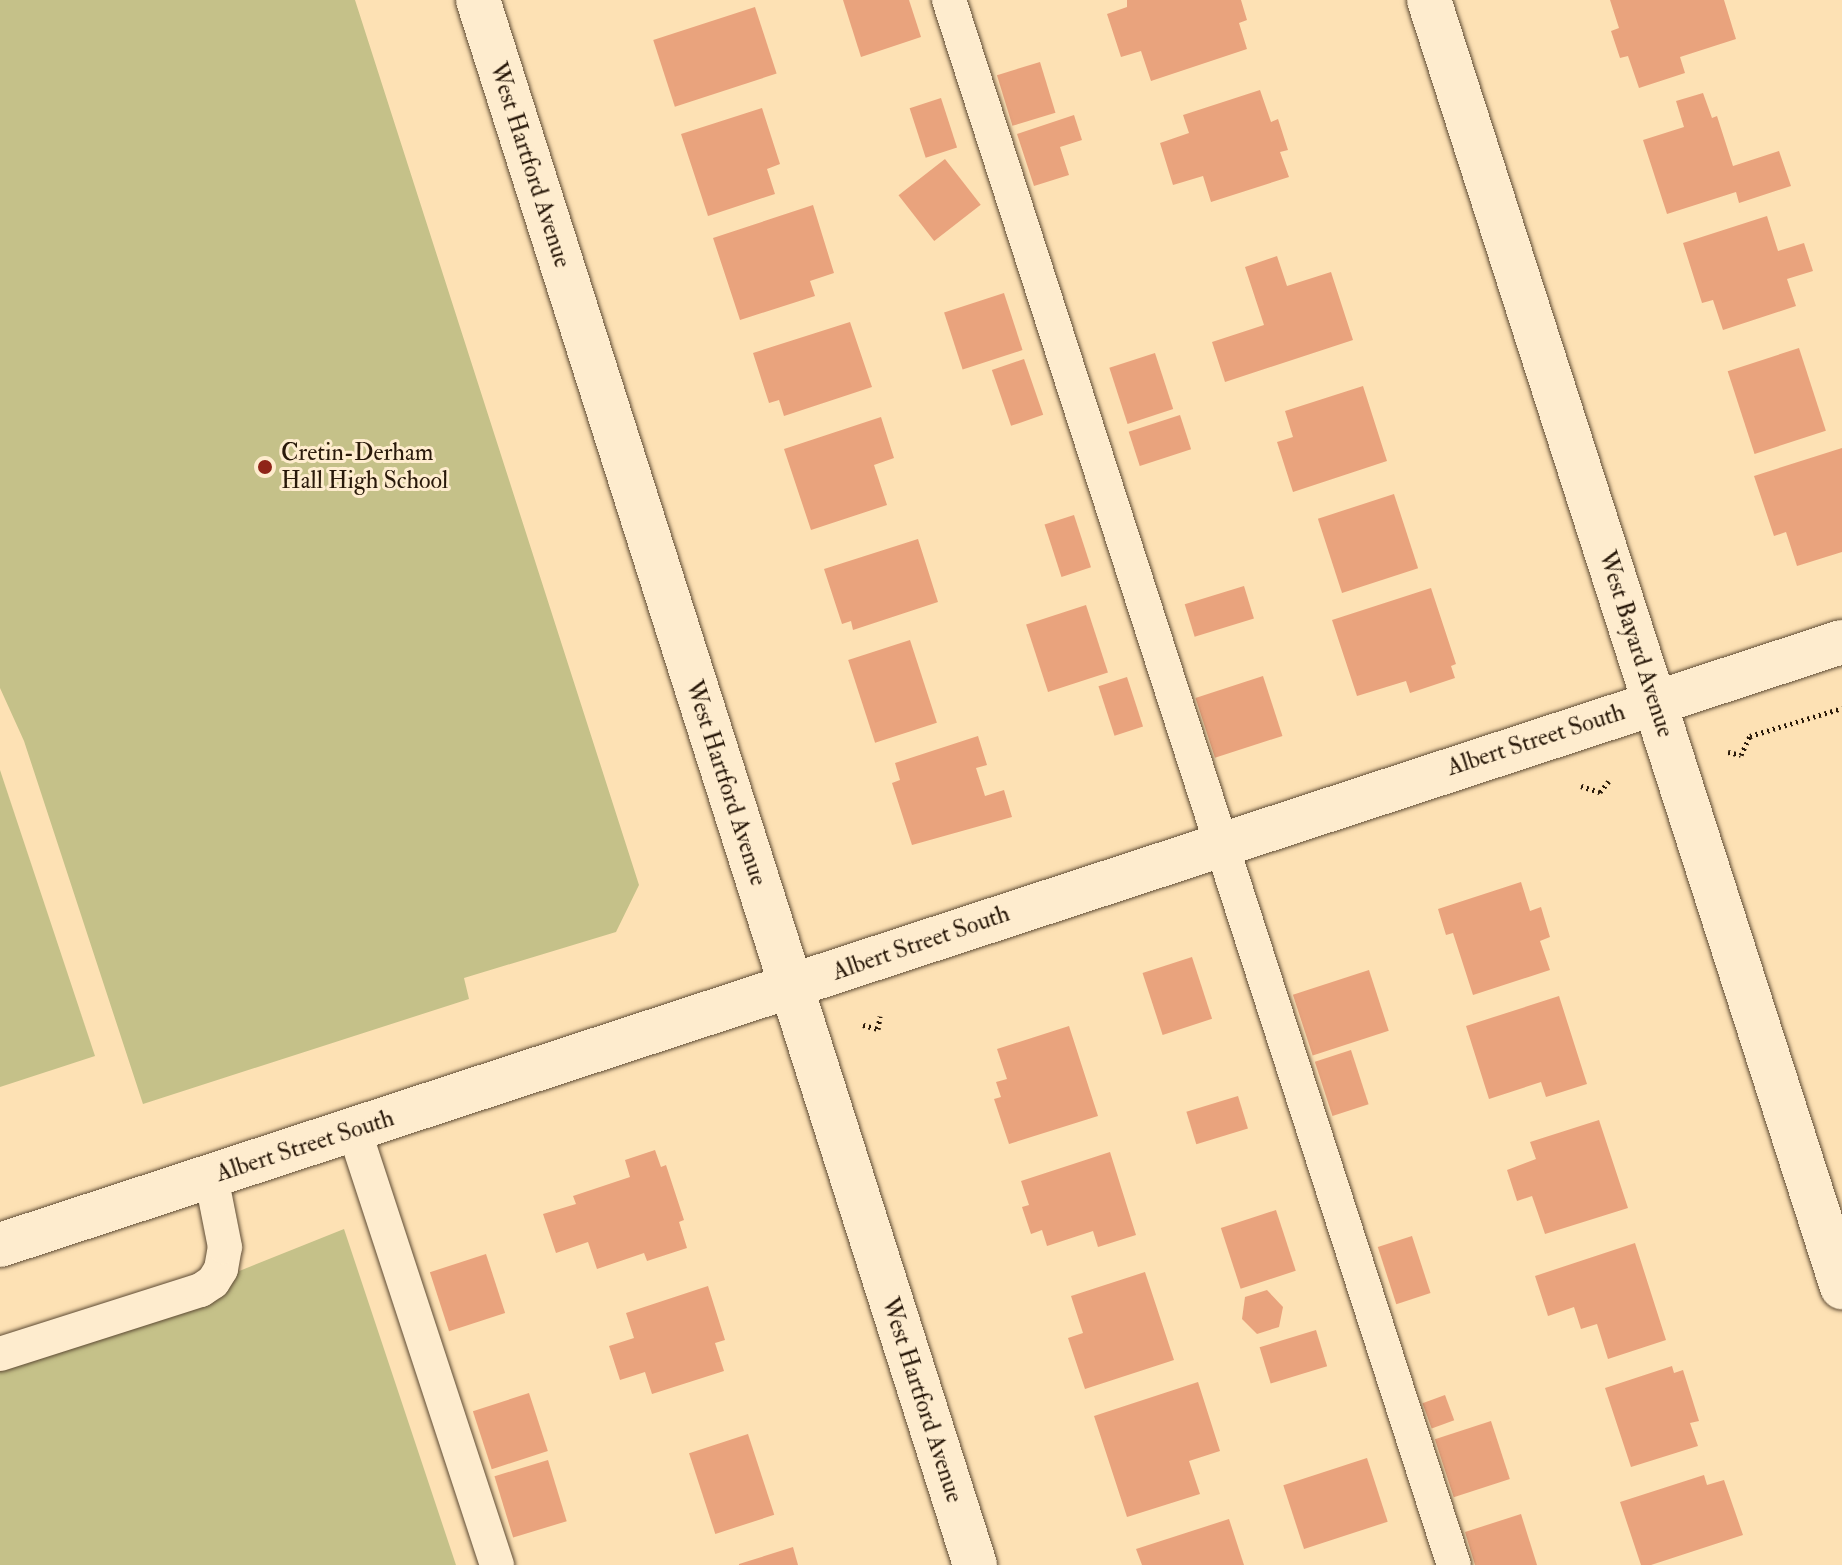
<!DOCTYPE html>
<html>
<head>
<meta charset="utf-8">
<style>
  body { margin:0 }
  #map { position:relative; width:1842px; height:1565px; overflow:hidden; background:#fde1b4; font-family:"IM FELL Double Pica",serif }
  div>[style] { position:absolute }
  .green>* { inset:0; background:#c5c189 }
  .building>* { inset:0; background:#e9a37d; transform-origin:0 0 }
  .path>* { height:5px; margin-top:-2.5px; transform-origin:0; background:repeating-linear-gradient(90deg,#29190a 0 2px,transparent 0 6px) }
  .roads { filter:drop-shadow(0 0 2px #5e4b34) drop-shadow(0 0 2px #5e4b34) }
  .lane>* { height:34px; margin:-17px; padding:0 17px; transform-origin:17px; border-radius:17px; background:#feecce }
  .street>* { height:44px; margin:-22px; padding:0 22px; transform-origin:22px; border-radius:22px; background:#feecce }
  .dots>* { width:22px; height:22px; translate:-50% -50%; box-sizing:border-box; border:4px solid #feecce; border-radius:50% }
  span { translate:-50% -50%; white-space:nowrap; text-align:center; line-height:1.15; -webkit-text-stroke:6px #feecce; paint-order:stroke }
  .street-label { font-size:24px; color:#29190a }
  .poi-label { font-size:24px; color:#29190a }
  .left { translate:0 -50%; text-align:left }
</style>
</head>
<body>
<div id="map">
  <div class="green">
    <i style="clip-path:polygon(0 0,355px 0,639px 885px,616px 932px,464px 978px,469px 999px,143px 1104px,24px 741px,0 688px)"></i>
    <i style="clip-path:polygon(0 770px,95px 1056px,0 1087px)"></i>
    <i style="clip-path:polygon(344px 1229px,456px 1565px,0 1565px,0 1367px)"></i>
  </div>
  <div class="building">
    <i style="clip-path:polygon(843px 0,909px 0,921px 37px,861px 57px)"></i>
    <i style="clip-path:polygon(1127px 0,1241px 0,1247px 20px,1239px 23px,1247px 49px,1151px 81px,1141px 51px,1121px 57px,1107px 14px,1127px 7px)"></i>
    <i style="clip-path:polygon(1610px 0,1724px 0,1736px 39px,1680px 57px,1685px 73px,1639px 88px,1628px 56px,1620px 58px,1611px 31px,1619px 28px)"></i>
    <i style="left:755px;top:7px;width:70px;height:107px;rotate:72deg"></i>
    <i style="left:1040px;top:62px;width:53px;height:45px;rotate:73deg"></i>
    <i style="clip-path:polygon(1260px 90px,1271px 122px,1278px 119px,1288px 150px,1280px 152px,1289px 177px,1211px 202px,1203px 176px,1173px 185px,1160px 143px,1189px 133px,1183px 115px)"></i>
    <i style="clip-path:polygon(1703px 93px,1712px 118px,1717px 116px,1733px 166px,1779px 151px,1791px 186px,1739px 203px,1736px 192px,1667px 214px,1643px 140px,1684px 127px,1676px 101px)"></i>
    <i style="left:941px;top:98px;width:52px;height:33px;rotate:72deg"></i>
    <i style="clip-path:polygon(762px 108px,780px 164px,767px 169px,775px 194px,708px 216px,681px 134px)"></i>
    <i style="clip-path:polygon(1074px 115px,1082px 140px,1060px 147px,1069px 175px,1034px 186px,1017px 134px)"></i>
    <i style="left:945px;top:159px;width:58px;height:59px;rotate:52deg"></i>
    <i style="clip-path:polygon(813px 205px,834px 273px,810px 281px,815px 296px,740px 320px,713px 238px)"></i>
    <i style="clip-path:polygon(1767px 216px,1778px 251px,1804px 243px,1813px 271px,1787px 279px,1796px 306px,1723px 330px,1713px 300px,1702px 303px,1683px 243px)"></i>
    <i style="clip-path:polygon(1277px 256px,1287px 286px,1331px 272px,1353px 340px,1225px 382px,1212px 342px,1264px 325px,1245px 267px)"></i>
    <i style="left:1004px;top:293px;width:60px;height:63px;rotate:72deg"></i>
    <i style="clip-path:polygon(850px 322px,872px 387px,784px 416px,779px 400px,769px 403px,753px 353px)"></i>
    <i style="left:1799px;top:348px;width:87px;height:75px;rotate:72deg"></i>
    <i style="left:1155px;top:353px;width:59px;height:48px;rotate:72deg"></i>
    <i style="left:1024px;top:359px;width:59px;height:34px;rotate:71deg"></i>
    <i style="clip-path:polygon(1363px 386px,1387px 461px,1293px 492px,1277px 442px,1293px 437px,1285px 411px)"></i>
    <i style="left:1180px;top:415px;width:36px;height:54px;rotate:72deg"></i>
    <i style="clip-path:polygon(881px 417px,894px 458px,874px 465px,887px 505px,811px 530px,784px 449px)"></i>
    <i style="clip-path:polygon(1842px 448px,1842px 552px,1797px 566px,1786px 532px,1774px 536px,1754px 476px)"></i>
    <i style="left:1394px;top:494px;width:78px;height:80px;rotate:72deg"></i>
    <i style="left:1074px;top:515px;width:55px;height:31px;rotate:72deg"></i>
    <i style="clip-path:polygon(918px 539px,938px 602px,853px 630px,851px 621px,842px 624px,824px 569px)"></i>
    <i style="left:1244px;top:586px;width:34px;height:62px;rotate:73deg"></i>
    <i style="clip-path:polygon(1431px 588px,1456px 664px,1451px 666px,1455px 678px,1410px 693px,1406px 681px,1357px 696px,1332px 620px)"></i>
    <i style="left:1086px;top:605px;width:71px;height:63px;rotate:72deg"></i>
    <i style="left:910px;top:640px;width:87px;height:65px;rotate:72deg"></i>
    <i style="left:1263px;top:676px;width:63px;height:71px;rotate:72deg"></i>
    <i style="left:1127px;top:677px;width:52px;height:30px;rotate:72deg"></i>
    <i style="clip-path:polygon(978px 736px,987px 765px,976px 768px,985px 796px,1004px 790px,1012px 817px,912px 845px,892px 783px,900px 780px,895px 763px)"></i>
    <i style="clip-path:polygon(1521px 882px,1530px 911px,1541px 907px,1550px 937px,1540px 941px,1550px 970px,1473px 995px,1453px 933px,1446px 935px,1438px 909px)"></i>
    <i style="left:1192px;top:957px;width:65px;height:52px;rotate:72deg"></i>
    <i style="left:1369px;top:970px;width:64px;height:80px;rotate:72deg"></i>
    <i style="clip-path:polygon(1559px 996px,1587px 1084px,1546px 1097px,1541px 1082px,1489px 1099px,1466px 1026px)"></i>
    <i style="clip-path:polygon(1069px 1026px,1098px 1116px,1009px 1144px,994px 1099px,1001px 1097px,996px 1082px,1007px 1079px,997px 1049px)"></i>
    <i style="left:1351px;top:1050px;width:57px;height:38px;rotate:72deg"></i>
    <i style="left:1238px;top:1096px;width:34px;height:54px;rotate:73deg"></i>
    <i style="clip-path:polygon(1599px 1120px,1628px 1208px,1545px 1234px,1532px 1196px,1517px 1201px,1507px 1170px,1536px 1159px,1530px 1142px)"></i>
    <i style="clip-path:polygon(655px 1150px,661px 1167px,666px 1165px,684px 1220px,679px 1222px,687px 1248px,647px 1261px,644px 1253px,597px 1269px,588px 1242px,556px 1253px,543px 1214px,576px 1204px,573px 1196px,630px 1177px,625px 1160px)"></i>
    <i style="clip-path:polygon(1110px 1152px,1136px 1235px,1098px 1247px,1093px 1231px,1047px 1246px,1042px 1230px,1031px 1234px,1022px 1207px,1029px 1205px,1021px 1181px)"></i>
    <i style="left:1276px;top:1210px;width:64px;height:58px;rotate:72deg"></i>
    <i style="left:1412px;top:1236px;width:60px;height:36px;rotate:72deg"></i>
    <i style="clip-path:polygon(1635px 1243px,1666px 1340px,1608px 1359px,1597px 1324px,1581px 1329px,1574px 1307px,1548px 1316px,1535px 1276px)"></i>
    <i style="left:486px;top:1254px;width:62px;height:59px;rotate:72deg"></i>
    <i style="clip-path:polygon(1145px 1272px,1174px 1360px,1085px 1389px,1068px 1338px,1083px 1333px,1071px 1296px)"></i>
    <i style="clip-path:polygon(708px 1286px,725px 1340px,715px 1343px,724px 1371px,652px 1394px,645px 1372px,620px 1380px,609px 1346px,634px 1338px,626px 1313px)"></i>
    <i style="clip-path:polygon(1267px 1290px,1283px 1307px,1279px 1327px,1257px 1334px,1242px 1319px,1245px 1297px)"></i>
    <i style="left:1316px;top:1330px;width:38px;height:59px;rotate:73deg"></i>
    <i style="clip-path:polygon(1672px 1366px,1674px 1373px,1683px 1370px,1699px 1421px,1690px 1423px,1698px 1446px,1631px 1467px,1605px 1388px)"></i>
    <i style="clip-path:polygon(1198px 1382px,1220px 1451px,1189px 1461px,1200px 1494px,1127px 1517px,1094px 1416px)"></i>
    <i style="left:529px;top:1393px;width:61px;height:59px;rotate:72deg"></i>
    <i style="left:1445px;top:1395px;width:27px;height:24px;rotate:70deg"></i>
    <i style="left:1491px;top:1421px;width:61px;height:59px;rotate:72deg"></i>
    <i style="left:748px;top:1434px;width:85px;height:62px;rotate:72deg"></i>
    <i style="left:1367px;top:1458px;width:67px;height:88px;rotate:72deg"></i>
    <i style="left:548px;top:1460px;width:64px;height:56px;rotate:73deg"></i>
    <i style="clip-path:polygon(1704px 1475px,1707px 1485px,1724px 1480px,1743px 1535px,1651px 1565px,1641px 1565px,1620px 1502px)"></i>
    <i style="clip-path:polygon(1521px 1514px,1537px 1565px,1475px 1565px,1465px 1532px)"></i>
    <i style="clip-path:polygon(1229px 1519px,1244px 1565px,1142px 1565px,1136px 1549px)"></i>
    <i style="clip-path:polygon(793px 1547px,798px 1565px,739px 1565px,739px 1564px)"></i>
  </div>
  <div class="path">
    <i style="left:1728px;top:752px;width:13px;rotate:13deg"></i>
    <i style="left:1741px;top:755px;width:21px;rotate:-65deg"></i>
    <i style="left:1750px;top:736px;width:96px;rotate:-16.9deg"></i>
    <i style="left:1581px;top:786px;width:20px;rotate:18deg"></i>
    <i style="left:1600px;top:792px;width:14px;rotate:-51deg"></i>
    <i style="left:863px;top:1025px;width:16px;rotate:15deg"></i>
    <i style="left:878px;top:1029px;width:13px;rotate:-81deg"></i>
  </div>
  <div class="roads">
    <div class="lane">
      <i style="left:949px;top:0;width:1644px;rotate:72.12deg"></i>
      <i style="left:354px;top:1130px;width:458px;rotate:71.8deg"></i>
      <i style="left:0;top:1354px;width:211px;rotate:-17.7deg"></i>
      <i style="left:201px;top:1290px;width:14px;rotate:-34deg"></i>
      <i style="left:213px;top:1282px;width:15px;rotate:-58deg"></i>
      <i style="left:221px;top:1269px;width:22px;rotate:-80deg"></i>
      <i style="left:225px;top:1247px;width:72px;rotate:-101.2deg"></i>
    </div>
    <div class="street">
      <i style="left:478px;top:0;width:1642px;rotate:72.38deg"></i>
      <i style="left:1429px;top:0;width:1352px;rotate:72.21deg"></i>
      <i style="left:0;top:1245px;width:1938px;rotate:-18.13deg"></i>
    </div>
  </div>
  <div class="dots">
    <i style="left:265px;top:467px;background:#8f2418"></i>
  </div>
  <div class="street-label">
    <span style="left:530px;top:165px;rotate:72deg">West Hartford Avenue</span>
    <span style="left:1636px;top:644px;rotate:72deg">West Bayard Avenue</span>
    <span style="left:1536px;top:740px;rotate:-18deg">Albert Street South</span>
    <span style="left:726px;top:783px;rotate:72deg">West Hartford Avenue</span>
    <span style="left:921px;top:943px;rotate:-19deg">Albert Street South</span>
    <span style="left:305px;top:1146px;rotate:-18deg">Albert Street South</span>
    <span style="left:922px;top:1400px;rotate:72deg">West Hartford Avenue</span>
  </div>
  <div class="poi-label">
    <span class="left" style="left:281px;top:467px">Cretin-Derham<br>Hall High School</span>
  </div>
</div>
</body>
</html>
